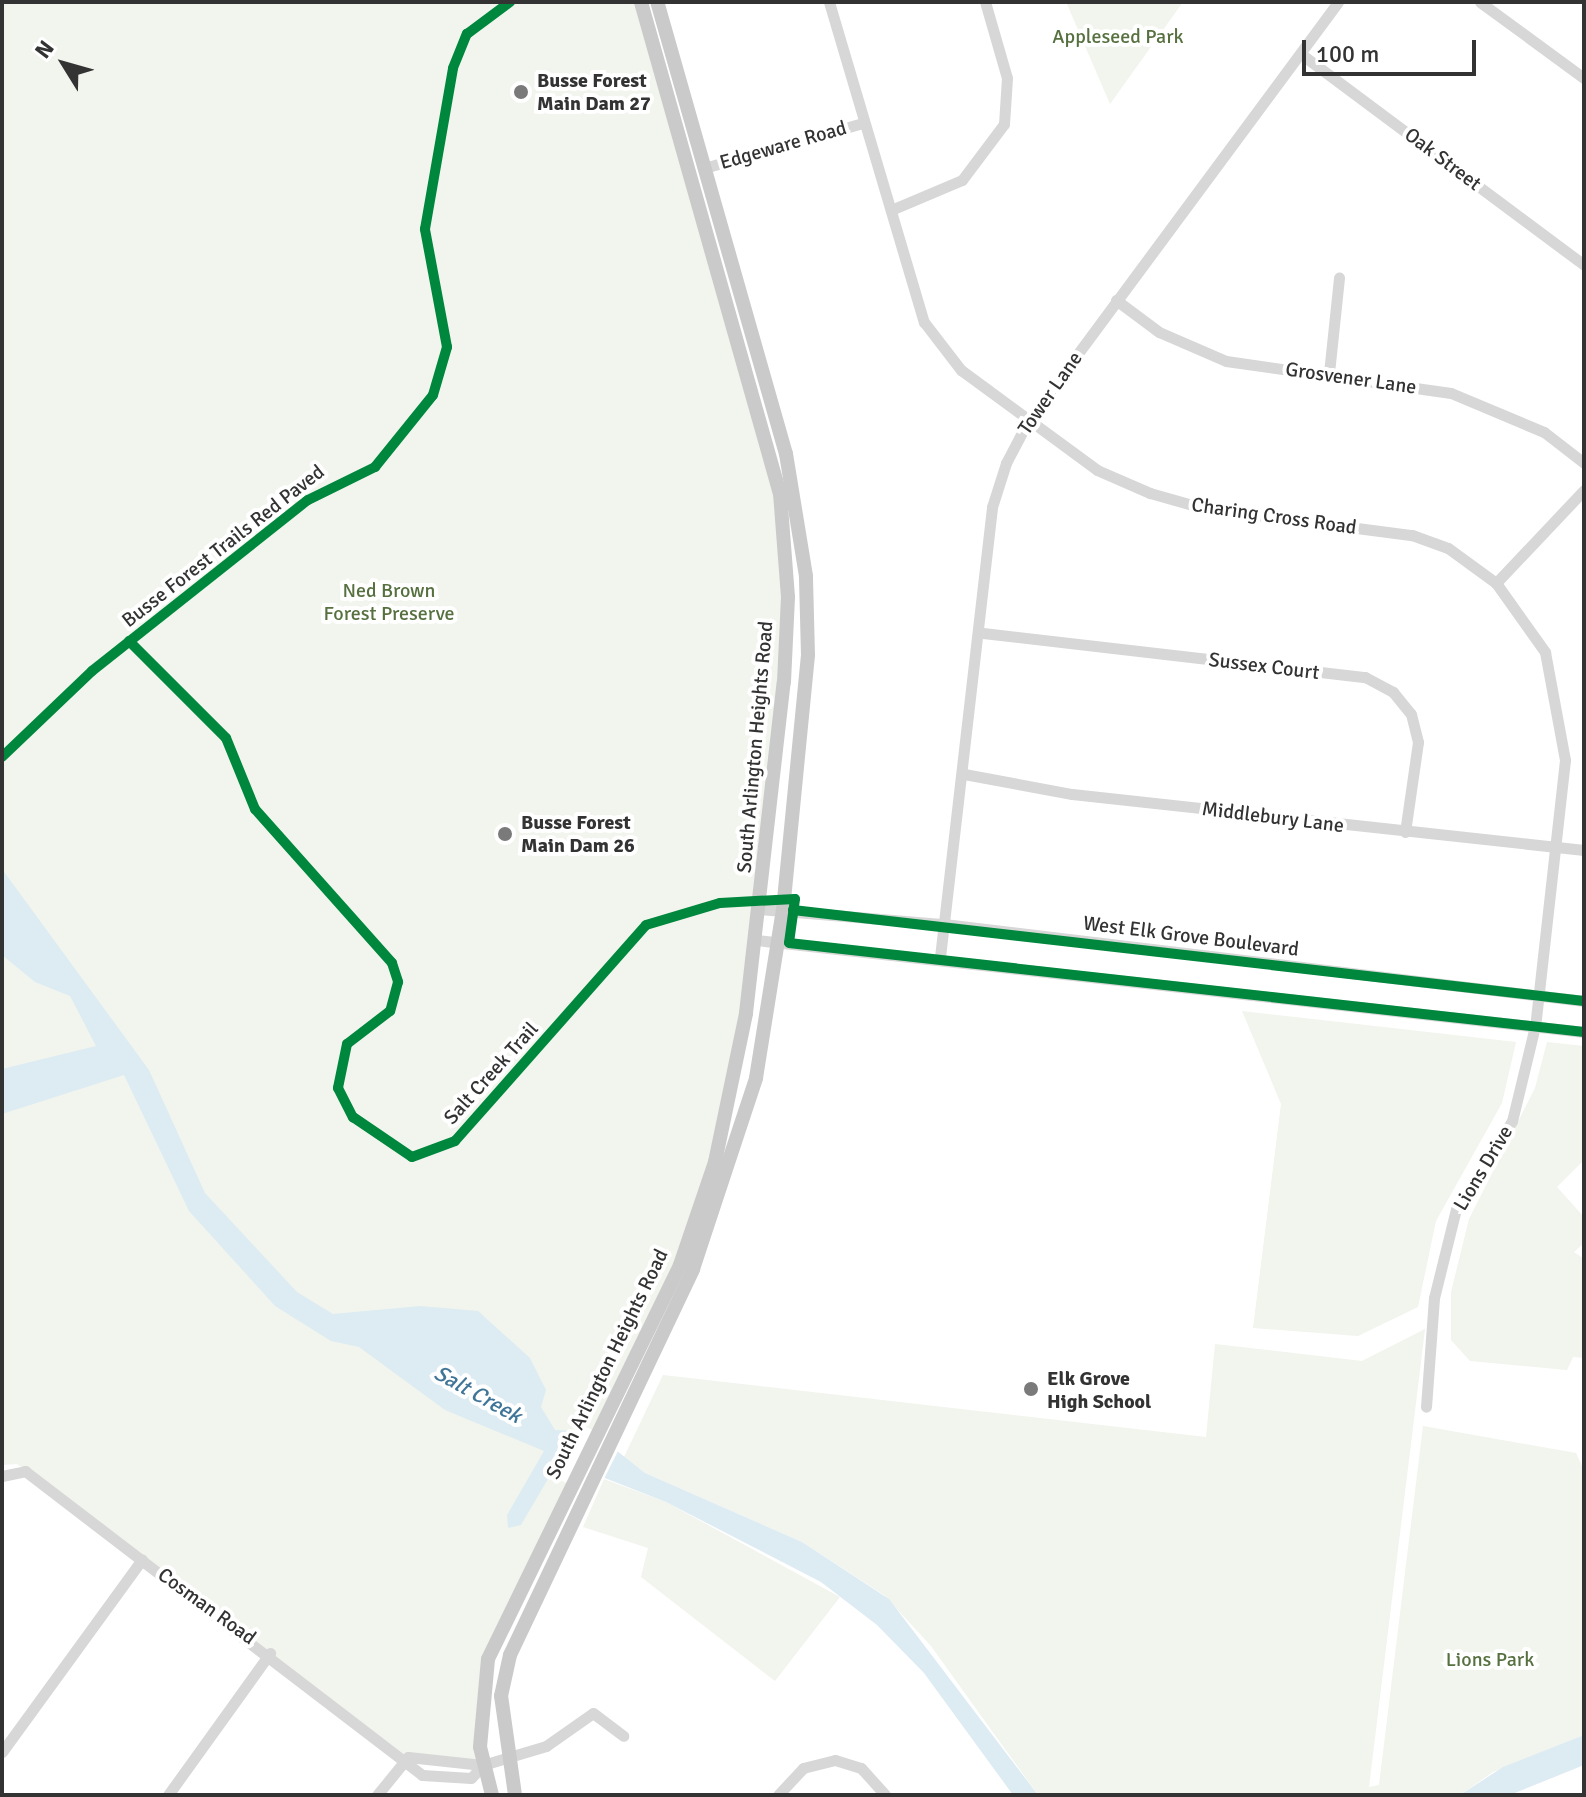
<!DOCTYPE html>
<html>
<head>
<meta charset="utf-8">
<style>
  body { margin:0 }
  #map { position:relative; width:1586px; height:1797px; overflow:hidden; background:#fff; font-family:Signika,sans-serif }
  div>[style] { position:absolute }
  .green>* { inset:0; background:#f1f5ed }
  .water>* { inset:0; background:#ddebf3 }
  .pier>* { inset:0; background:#fff }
  .minor>* { height:11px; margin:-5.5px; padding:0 5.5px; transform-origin:5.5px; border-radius:5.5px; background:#d7d7d7 }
  .major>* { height:14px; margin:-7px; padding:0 7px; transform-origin:7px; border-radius:7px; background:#cacaca }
  .cycleway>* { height:10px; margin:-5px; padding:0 5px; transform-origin:5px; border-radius:5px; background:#00873e }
  .dots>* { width:22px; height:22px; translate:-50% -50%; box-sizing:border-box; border:4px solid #fff; border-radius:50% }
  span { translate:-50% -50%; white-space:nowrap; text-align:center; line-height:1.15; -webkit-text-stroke:8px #fff; paint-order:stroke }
  .park-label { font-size:20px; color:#56703f }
  .poi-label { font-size:20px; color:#333; font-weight:700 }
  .left { translate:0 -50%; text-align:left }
  .street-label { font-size:20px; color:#333 }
  .water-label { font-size:22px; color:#3f7597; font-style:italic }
  .frame { position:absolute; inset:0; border:4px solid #333; pointer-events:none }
  .north { position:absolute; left:24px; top:24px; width:80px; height:80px; -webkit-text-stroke:6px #fff; paint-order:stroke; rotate:307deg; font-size:22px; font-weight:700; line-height:32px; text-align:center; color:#333 }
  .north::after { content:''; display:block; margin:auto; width:28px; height:36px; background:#333; clip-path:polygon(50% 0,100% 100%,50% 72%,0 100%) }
  .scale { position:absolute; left:1302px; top:40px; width:174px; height:36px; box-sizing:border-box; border:4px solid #333; border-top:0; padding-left:10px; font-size:24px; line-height:28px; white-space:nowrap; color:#333; -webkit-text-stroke:6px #fff; paint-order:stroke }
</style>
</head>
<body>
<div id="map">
  <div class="green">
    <i style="clip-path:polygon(2px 2px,641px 2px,780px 494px,788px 597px,758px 927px,702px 1203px,488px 1659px,483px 1765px,408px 1757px,17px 1464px,2px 1465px)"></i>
    <i style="clip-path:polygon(1066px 2px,1183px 2px,1110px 104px)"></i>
    <i style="clip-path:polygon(1242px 1011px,1516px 1042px,1502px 1103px,1436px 1221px,1418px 1307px,1358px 1336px,1253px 1328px,1281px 1104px)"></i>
    <i style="clip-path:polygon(1547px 1042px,1584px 1046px,1584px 1160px,1557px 1187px,1584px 1217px,1584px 1243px,1574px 1252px,1584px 1259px,1584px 1358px,1573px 1357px,1567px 1370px,1470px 1361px,1451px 1340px,1451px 1292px,1469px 1219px,1535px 1088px)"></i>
    <i style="clip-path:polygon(1425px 1329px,1369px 1787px,1379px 1785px,1423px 1426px,1576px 1453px,1584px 1470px,1584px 1735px,1493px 1772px,1460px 1795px,1038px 1795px,931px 1646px,884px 1595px,802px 1542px,645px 1473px,624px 1457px,663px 1375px,1206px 1437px,1215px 1344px,1362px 1361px)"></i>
    <i style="clip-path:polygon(604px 1479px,666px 1502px,840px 1597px,775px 1681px,641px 1577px,648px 1548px,583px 1527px)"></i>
  </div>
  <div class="water">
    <i style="clip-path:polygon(2px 869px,149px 1070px,205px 1193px,297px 1292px,333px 1314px,420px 1306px,478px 1311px,530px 1358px,546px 1390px,541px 1407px,555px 1430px,593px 1432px,645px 1473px,802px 1542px,889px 1599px,1038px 1795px,1013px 1795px,924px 1673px,877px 1625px,821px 1582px,666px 1502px,592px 1473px,565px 1481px,558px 1462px,521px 1525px,508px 1528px,507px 1515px,544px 1451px,445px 1410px,359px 1347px,331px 1341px,275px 1306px,189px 1211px,124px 1075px,2px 1114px,2px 1069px,96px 1046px,70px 996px,35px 982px,2px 955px)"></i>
    <i style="clip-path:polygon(1584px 1735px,1584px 1765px,1510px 1795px,1460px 1795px,1503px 1767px)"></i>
  </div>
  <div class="pier">
    <i style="clip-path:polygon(587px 1427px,620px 1447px,602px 1483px,583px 1477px,569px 1484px,560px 1480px)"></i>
  </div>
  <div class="minor">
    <i style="left:829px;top:2px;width:334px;rotate:73.5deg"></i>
    <i style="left:924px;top:322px;width:61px;rotate:52.4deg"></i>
    <i style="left:961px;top:370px;width:169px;rotate:36.3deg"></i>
    <i style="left:1097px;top:470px;width:58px;rotate:23.5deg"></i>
    <i style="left:1150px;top:493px;width:55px;rotate:15.8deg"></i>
    <i style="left:1203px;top:508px;width:211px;rotate:7.4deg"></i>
    <i style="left:1412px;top:535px;width:38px;rotate:20deg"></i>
    <i style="left:1448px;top:548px;width:59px;rotate:36.1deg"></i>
    <i style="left:1496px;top:583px;width:85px;rotate:54.6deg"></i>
    <i style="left:1545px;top:652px;width:110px;rotate:79.5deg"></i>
    <i style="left:1565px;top:760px;width:268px;rotate:96.4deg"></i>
    <i style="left:1535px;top:1026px;width:98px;rotate:103.6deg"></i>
    <i style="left:1512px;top:1121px;width:104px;rotate:122.5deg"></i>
    <i style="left:1456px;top:1209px;width:92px;rotate:103.9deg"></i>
    <i style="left:1434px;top:1298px;width:109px;rotate:94.2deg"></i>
    <i style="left:1480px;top:2px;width:129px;rotate:36.2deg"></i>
    <i style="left:1301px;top:54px;width:353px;rotate:36.7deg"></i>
    <i style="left:704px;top:168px;width:165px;rotate:-15.8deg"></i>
    <i style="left:891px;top:210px;width:77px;rotate:-22.9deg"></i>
    <i style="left:962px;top:180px;width:70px;rotate:-53.1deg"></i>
    <i style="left:1004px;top:124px;width:46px;rotate:-86.3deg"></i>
    <i style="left:1007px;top:78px;width:79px;rotate:-106.1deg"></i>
    <i style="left:1116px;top:300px;width:54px;rotate:36.7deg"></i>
    <i style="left:1159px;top:332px;width:73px;rotate:23.4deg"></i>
    <i style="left:1226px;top:361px;width:227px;rotate:8.1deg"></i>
    <i style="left:1451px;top:393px;width:101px;rotate:22.8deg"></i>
    <i style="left:1544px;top:432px;width:51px;rotate:37.8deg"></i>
    <i style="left:1329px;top:373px;width:96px;rotate:-84deg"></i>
    <i style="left:1496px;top:583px;width:128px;rotate:-46.6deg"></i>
    <i style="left:983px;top:633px;width:385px;rotate:6.6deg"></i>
    <i style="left:1365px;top:677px;width:32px;rotate:28deg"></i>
    <i style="left:1393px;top:692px;width:28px;rotate:51deg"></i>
    <i style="left:1411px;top:714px;width:29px;rotate:76deg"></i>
    <i style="left:1418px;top:742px;width:91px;rotate:98.2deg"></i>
    <i style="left:964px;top:774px;width:110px;rotate:10.5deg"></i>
    <i style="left:1072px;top:794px;width:515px;rotate:6.24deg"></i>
    <i style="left:760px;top:909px;width:185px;rotate:4.7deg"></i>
    <i style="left:944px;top:924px;width:645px;rotate:6.86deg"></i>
    <i style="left:756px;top:940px;width:833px;rotate:6.34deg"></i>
    <i style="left:940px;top:957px;width:453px;rotate:-83.4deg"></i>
    <i style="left:992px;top:507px;width:46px;rotate:-72.3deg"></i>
    <i style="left:1006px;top:463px;width:47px;rotate:-62.4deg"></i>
    <i style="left:1028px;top:421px;width:521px;rotate:-53.5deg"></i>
    <i style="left:2px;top:1476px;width:24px;rotate:-12deg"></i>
    <i style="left:25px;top:1471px;width:500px;rotate:37.44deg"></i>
    <i style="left:422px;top:1775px;width:49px;rotate:3.5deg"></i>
    <i style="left:471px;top:1778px;width:18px;rotate:-47deg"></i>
    <i style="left:483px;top:1765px;width:66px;rotate:-16.8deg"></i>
    <i style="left:546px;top:1746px;width:57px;rotate:-35.1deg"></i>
    <i style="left:593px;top:1713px;width:38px;rotate:37deg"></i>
    <i style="left:2px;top:1752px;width:238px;rotate:-54deg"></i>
    <i style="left:408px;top:1757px;width:75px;rotate:6.1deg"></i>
    <i style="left:168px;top:1795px;width:175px;rotate:-54.3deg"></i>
    <i style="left:377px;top:1795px;width:49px;rotate:-50.8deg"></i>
    <i style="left:778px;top:1795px;width:37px;rotate:-47deg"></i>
    <i style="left:803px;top:1768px;width:33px;rotate:-14deg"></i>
    <i style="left:835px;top:1760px;width:27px;rotate:17deg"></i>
    <i style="left:861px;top:1768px;width:36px;rotate:48deg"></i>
  </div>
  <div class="major">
    <i style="left:492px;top:1795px;width:49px;rotate:-104deg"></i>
    <i style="left:480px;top:1747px;width:88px;rotate:-84.8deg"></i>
    <i style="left:488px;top:1659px;width:438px;rotate:-64deg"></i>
    <i style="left:680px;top:1265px;width:109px;rotate:-71.2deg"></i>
    <i style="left:715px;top:1162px;width:152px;rotate:-78.2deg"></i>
    <i style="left:746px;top:1013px;width:333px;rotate:-83.5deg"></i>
    <i style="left:784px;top:682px;width:85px;rotate:-87.3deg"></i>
    <i style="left:788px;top:597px;width:103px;rotate:-94.4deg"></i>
    <i style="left:780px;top:494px;width:511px;rotate:-105.78deg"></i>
    <i style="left:515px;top:1795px;width:100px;rotate:-98deg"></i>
    <i style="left:501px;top:1696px;width:42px;rotate:-77.6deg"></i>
    <i style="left:510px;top:1655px;width:427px;rotate:-64.6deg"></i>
    <i style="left:693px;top:1269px;width:201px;rotate:-71.7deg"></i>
    <i style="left:756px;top:1078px;width:170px;rotate:-80.9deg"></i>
    <i style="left:783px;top:910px;width:256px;rotate:-84.4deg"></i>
    <i style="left:808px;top:655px;width:79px;rotate:-91.5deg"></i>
    <i style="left:806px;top:576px;width:124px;rotate:-99.3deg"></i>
    <i style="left:786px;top:454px;width:470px;rotate:-105.9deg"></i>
  </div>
  <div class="cycleway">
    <i style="left:129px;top:641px;width:137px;rotate:45deg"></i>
    <i style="left:226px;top:738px;width:77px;rotate:67.8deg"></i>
    <i style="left:255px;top:809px;width:206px;rotate:48.3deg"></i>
    <i style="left:392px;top:963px;width:20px;rotate:72deg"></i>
    <i style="left:398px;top:982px;width:30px;rotate:105deg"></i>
    <i style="left:390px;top:1011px;width:54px;rotate:142.5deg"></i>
    <i style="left:347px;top:1044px;width:45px;rotate:101.6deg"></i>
    <i style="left:338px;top:1088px;width:33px;rotate:63deg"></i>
    <i style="left:353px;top:1117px;width:71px;rotate:34.1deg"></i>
    <i style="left:412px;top:1157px;width:46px;rotate:-20.4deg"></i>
    <i style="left:455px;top:1141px;width:288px;rotate:-48.5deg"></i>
    <i style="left:646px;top:925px;width:77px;rotate:-16.6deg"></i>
    <i style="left:720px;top:903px;width:75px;rotate:-3.1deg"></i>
    <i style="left:795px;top:899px;width:44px;rotate:97.8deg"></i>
    <i style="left:789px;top:943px;width:800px;rotate:6.39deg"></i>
    <i style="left:2px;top:757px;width:124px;rotate:-43.7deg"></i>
    <i style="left:92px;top:671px;width:275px;rotate:-38.4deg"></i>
    <i style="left:308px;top:500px;width:75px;rotate:-26.2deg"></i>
    <i style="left:375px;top:467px;width:92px;rotate:-51.1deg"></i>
    <i style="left:433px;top:395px;width:50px;rotate:-73.7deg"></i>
    <i style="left:447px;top:347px;width:120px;rotate:-100.6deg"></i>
    <i style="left:425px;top:229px;width:163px;rotate:-80.1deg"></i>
    <i style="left:453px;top:68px;width:37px;rotate:-68deg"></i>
    <i style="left:467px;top:34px;width:54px;rotate:-36.7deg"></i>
    <i style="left:793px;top:910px;width:796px;rotate:6.56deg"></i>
  </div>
  <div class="dots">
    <i style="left:521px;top:92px;background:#7a7a7a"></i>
    <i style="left:505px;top:834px;background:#7a7a7a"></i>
    <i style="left:1031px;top:1389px;background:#7a7a7a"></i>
  </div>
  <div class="park-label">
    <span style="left:1118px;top:36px">Appleseed Park</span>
    <span style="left:389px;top:602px">Ned Brown<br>Forest Preserve</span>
    <span style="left:1490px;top:1659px">Lions Park</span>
  </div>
  <div class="poi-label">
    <span class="left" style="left:537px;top:92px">Busse Forest<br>Main Dam 27</span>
    <span class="left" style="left:521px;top:834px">Busse Forest<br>Main Dam 26</span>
    <span class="left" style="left:1047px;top:1390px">Elk Grove<br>High School</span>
  </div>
  <div class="street-label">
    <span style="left:783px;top:145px;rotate:-16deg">Edgeware Road</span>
    <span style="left:1443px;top:159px;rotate:37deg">Oak Street</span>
    <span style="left:1351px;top:378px;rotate:8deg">Grosvener Lane</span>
    <span style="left:1050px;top:393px;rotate:-55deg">Tower Lane</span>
    <span style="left:1274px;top:516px;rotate:8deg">Charing Cross Road</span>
    <span style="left:223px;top:546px;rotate:-38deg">Busse Forest Trails Red Paved</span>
    <span style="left:1264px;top:666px;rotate:7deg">Sussex Court</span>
    <span style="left:755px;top:747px;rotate:-85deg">South Arlington Heights Road</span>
    <span style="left:1273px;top:817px;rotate:7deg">Middlebury Lane</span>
    <span style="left:1191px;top:936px;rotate:7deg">West Elk Grove Boulevard</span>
    <span style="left:491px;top:1073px;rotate:-48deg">Salt Creek Trail</span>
    <span style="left:1483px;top:1168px;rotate:-59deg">Lions Drive</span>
    <span style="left:607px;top:1364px;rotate:-64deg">South Arlington Heights Road</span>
    <span style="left:207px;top:1606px;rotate:36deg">Cosman Road</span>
  </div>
  <div class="water-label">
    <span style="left:478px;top:1394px;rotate:29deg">Salt Creek</span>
  </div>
  <div class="frame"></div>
  <div class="north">N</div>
  <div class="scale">100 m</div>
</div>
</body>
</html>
